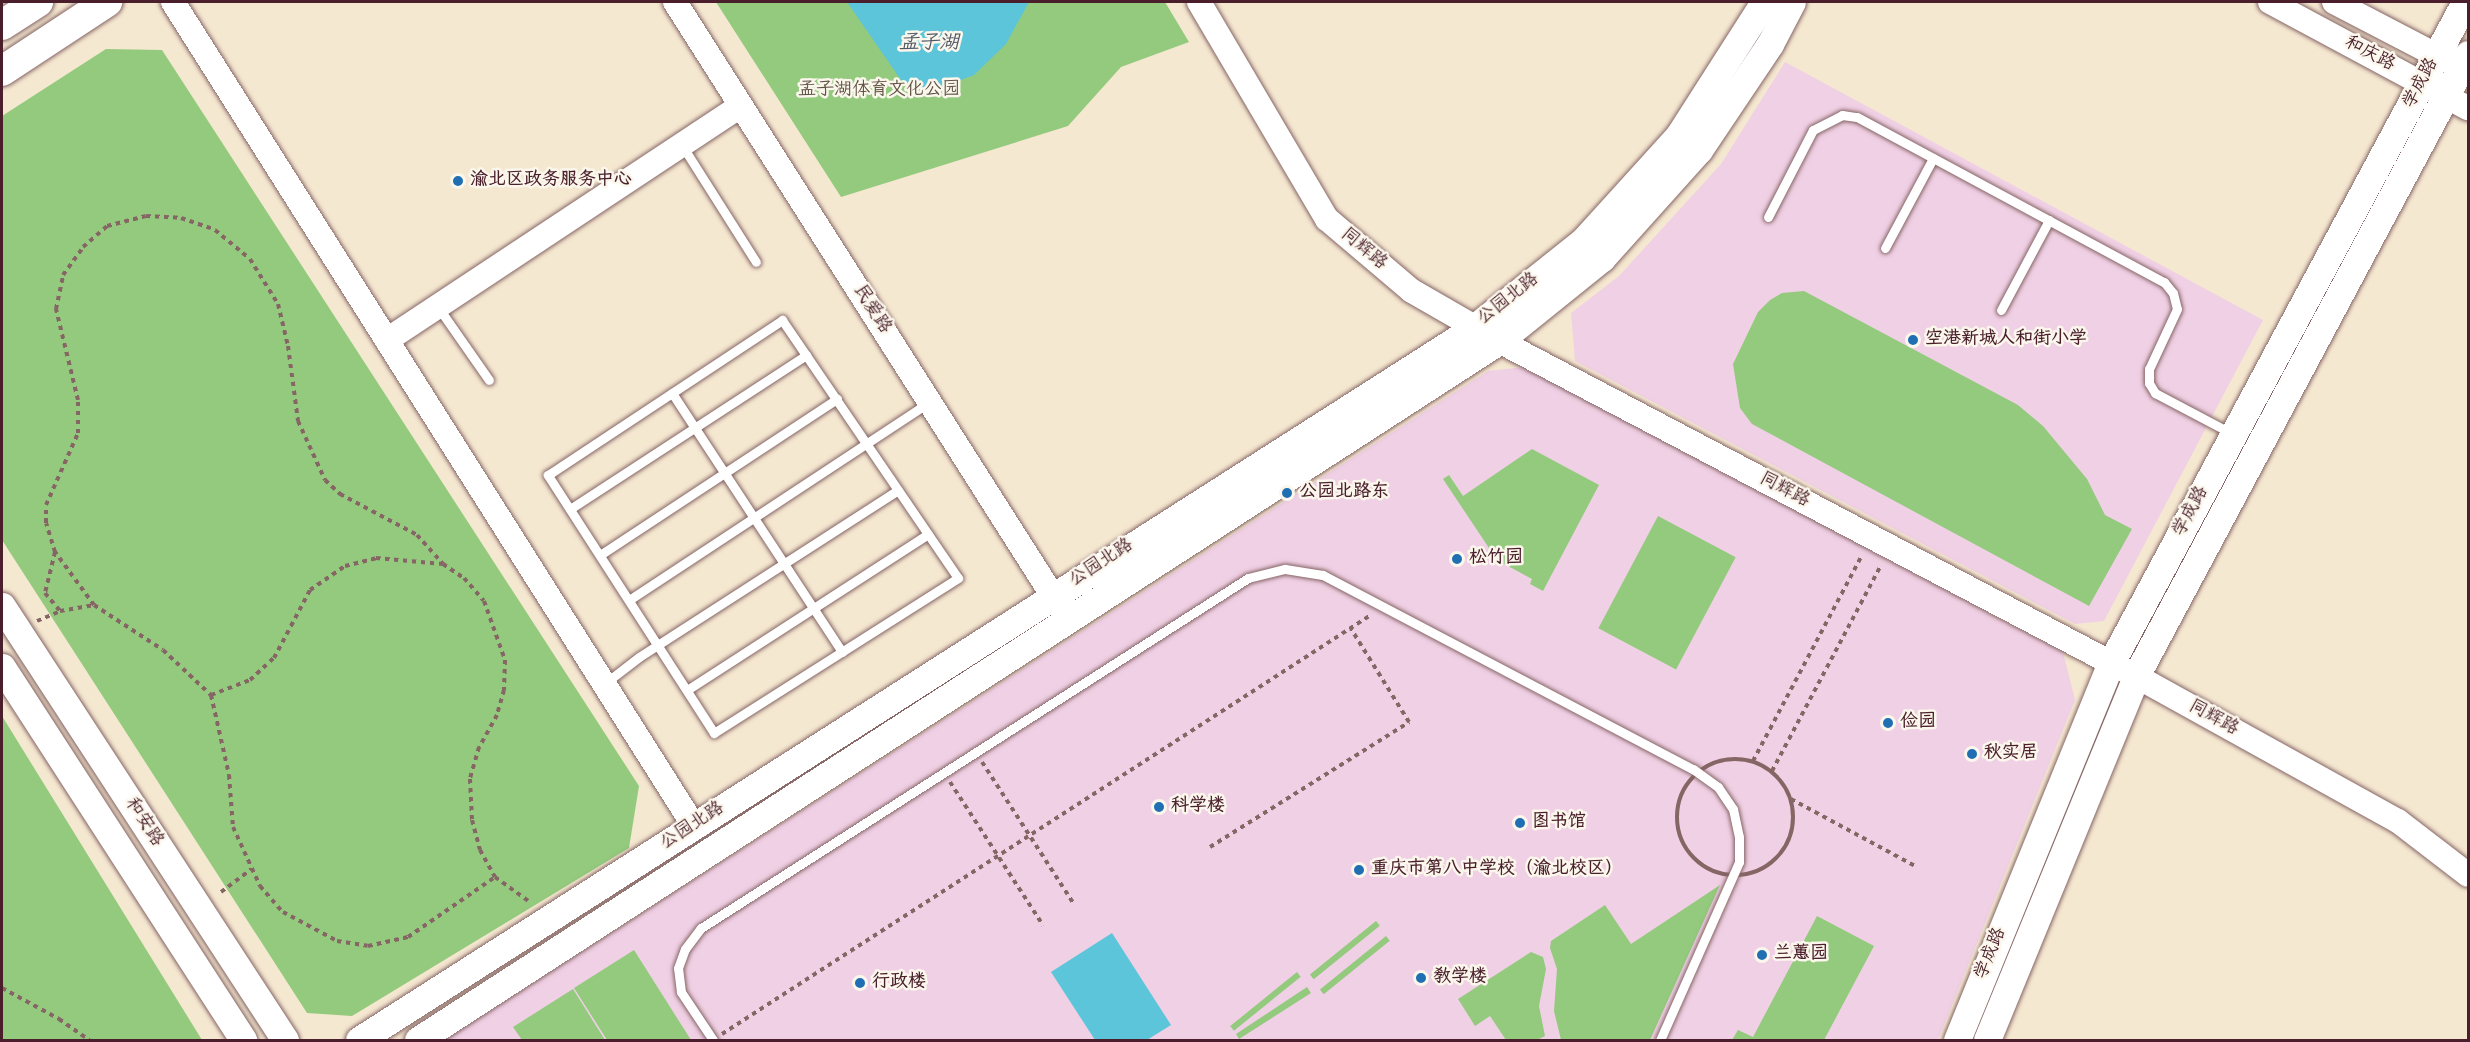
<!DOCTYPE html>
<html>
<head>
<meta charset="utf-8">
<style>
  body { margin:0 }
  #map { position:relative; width:2470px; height:1042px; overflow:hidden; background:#f5e8d1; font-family:"Gochi Hand","LXGW WenKai TC",sans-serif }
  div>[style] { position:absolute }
  .built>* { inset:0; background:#f0d0e5 }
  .green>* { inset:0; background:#93ca7d; transform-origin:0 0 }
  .water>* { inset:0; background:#5dc5d9 }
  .path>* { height:4px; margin-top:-2px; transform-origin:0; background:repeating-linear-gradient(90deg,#866565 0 4.5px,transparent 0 9px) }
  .path>.ring { margin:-2px; padding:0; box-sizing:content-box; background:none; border:4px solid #866565; border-radius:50% }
  .roads { filter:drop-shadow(0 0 2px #866565) drop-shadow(0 0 2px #866565) }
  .service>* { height:9px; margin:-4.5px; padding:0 4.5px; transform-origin:4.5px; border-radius:4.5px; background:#fff }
  .tertiary>* { height:24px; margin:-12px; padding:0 12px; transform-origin:12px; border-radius:12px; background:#fff }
  .secondary>* { height:27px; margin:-13.5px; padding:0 13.5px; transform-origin:13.5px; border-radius:13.5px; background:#fff }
  .primary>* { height:30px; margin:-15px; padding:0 15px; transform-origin:15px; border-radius:15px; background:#fff }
  .dots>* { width:16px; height:16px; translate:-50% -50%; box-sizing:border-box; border:3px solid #fbf7ec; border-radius:50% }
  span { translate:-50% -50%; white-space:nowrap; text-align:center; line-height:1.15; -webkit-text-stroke:5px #fbf7ec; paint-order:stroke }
  .street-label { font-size:18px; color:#4a1f2b }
  .park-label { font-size:18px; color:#605244 }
  .poi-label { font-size:18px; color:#4a1f2b; font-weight:700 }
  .left { translate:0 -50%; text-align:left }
  .water-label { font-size:20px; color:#515968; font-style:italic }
  .frame { position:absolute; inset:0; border:3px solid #4a1f2b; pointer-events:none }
</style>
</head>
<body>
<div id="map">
  <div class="built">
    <i style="clip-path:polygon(1785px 62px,2263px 320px,2104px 621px,2075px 624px,1575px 361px,1571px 313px,1619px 276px,1721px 164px)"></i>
    <i style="clip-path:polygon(1524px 367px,2063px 652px,2075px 700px,1938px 1040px,444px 1040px,1488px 371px)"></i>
  </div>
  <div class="green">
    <i style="clip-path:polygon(716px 2px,1165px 2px,1189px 42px,1121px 67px,1068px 126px,841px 197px)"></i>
    <i style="clip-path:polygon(106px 49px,162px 50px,639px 786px,629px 848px,352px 1016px,307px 1013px,2px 540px,2px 116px)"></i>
    <i style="clip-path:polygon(1804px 291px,2018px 405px,2043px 426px,2087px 479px,2105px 515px,2132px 529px,2089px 606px,1752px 424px,1740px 408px,1733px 364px,1758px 312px,1770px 300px,1782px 293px)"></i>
    <i style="clip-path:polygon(1532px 449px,1599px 485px,1543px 591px,1530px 584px,1532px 579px,1497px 560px,1443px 479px,1449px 475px,1463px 496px)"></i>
    <i style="left:1658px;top:516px;width:88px;height:127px;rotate:28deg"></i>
    <i style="clip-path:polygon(2px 716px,202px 1040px,2px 1040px)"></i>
    <i style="clip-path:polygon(1720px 885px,1650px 1040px,1561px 1040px,1554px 1011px,1557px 969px,1550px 948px,1551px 941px,1605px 905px,1631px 944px)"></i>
    <i style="clip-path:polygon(1817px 916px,1874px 946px,1824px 1040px,1732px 1040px,1738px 1030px,1753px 1037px)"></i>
    <i style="left:1376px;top:921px;width:6px;height:85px;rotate:51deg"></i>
    <i style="left:1386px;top:936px;width:6px;height:85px;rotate:51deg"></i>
    <i style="clip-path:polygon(634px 950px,691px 1040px,607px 1040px,574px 988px)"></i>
    <i style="clip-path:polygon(1531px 952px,1543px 957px,1546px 969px,1539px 1006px,1545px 1036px,1537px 1040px,1506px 1040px,1490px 1016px,1475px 1026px,1458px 999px)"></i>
    <i style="left:1297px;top:972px;width:6px;height:86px;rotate:51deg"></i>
    <i style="clip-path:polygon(1307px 987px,1311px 993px,1239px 1039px,1236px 1034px)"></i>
    <i style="clip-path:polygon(573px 989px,605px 1040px,522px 1040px,513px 1027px)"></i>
  </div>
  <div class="water">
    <i style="clip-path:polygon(847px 2px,1029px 2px,1006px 44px,974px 75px,925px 94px,903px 83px)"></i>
    <i style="clip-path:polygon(1112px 933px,1171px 1025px,1147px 1040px,1095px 1040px,1051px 972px)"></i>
  </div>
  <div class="path">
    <i style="left:55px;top:552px;width:42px;rotate:103.7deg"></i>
    <i style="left:45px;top:593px;width:23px;rotate:50deg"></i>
    <i style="left:94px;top:605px;width:66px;rotate:-126.3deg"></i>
    <i style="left:55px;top:552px;width:30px;rotate:-107deg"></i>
    <i style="left:46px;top:523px;width:18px;rotate:-90deg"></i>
    <i style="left:46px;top:505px;width:79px;rotate:-66deg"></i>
    <i style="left:78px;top:433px;width:33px;rotate:-90deg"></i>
    <i style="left:78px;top:400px;width:94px;rotate:-103.6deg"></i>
    <i style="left:56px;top:309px;width:35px;rotate:-78deg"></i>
    <i style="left:63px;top:275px;width:34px;rotate:-54deg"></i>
    <i style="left:83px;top:247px;width:32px;rotate:-41deg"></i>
    <i style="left:107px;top:226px;width:40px;rotate:-14.4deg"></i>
    <i style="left:146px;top:216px;width:35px;rotate:3deg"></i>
    <i style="left:181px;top:218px;width:36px;rotate:19deg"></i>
    <i style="left:215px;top:230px;width:45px;rotate:39.6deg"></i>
    <i style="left:250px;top:259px;width:53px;rotate:58.1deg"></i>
    <i style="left:278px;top:304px;width:43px;rotate:76.6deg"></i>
    <i style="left:288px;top:346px;width:76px;rotate:82.4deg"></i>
    <i style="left:298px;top:421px;width:65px;rotate:65.4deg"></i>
    <i style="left:325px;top:480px;width:21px;rotate:43deg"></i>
    <i style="left:340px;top:494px;width:87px;rotate:28deg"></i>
    <i style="left:417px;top:535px;width:39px;rotate:48deg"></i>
    <i style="left:37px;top:621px;width:25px;rotate:-23deg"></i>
    <i style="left:60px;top:611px;width:35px;rotate:-10deg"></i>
    <i style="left:94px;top:605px;width:82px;rotate:33.1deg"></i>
    <i style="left:163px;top:650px;width:66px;rotate:43.2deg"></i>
    <i style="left:211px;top:695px;width:42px;rotate:-21deg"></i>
    <i style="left:250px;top:680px;width:33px;rotate:-43deg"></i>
    <i style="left:274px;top:658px;width:77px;rotate:-62.1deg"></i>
    <i style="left:310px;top:590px;width:42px;rotate:-34.4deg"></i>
    <i style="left:345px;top:566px;width:32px;rotate:-14deg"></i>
    <i style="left:376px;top:558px;width:67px;rotate:5.1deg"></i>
    <i style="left:443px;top:564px;width:25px;rotate:34deg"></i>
    <i style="left:464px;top:578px;width:30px;rotate:49deg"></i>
    <i style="left:484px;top:601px;width:63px;rotate:70.4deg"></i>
    <i style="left:505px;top:660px;width:30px;rotate:92deg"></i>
    <i style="left:504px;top:690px;width:26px;rotate:106deg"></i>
    <i style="left:497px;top:715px;width:37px;rotate:119deg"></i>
    <i style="left:479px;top:747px;width:33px;rotate:106deg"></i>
    <i style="left:470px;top:779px;width:41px;rotate:87.2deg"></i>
    <i style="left:472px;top:820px;width:31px;rotate:75deg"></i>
    <i style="left:480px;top:850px;width:31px;rotate:61deg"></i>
    <i style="left:495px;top:877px;width:44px;rotate:35.8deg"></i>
    <i style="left:211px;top:695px;width:82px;rotate:77.3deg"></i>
    <i style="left:229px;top:775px;width:52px;rotate:85.6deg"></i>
    <i style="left:233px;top:827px;width:65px;rotate:65.4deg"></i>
    <i style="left:260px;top:886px;width:35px;rotate:49deg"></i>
    <i style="left:283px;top:912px;width:61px;rotate:28.2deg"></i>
    <i style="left:337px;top:941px;width:31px;rotate:9deg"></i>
    <i style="left:368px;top:946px;width:41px;rotate:-12.7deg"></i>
    <i style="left:408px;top:937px;width:106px;rotate:-34.6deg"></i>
    <i class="ring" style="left:1677px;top:759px;width:112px;height:112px"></i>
    <i style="left:1753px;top:761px;width:233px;rotate:-62.1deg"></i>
    <i style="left:982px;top:762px;width:169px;rotate:57.1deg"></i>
    <i style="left:1772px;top:771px;width:233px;rotate:-62.1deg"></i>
    <i style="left:950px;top:782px;width:171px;rotate:57deg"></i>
    <i style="left:1791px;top:799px;width:141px;rotate:28.4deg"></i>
    <i style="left:1210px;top:847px;width:235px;rotate:-32.1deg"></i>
    <i style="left:1409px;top:722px;width:110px;rotate:-121.9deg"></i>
    <i style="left:221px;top:892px;width:38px;rotate:-37deg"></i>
    <i style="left:2px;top:988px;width:65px;rotate:28.5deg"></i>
    <i style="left:59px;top:1019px;width:37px;rotate:35deg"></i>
    <i style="left:722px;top:1034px;width:773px;rotate:-32.85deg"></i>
  </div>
  <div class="roads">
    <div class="service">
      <i style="left:683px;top:147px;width:136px;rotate:57.6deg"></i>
      <i style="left:1768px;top:217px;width:98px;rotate:-62.7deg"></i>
      <i style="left:1813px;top:130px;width:33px;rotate:-27deg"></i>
      <i style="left:1842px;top:115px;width:15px;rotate:8deg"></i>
      <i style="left:1857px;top:117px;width:349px;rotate:28.3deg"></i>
      <i style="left:2164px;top:282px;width:14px;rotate:51deg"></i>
      <i style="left:2173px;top:293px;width:16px;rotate:76deg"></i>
      <i style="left:2177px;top:309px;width:66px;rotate:115deg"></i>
      <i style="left:2149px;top:369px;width:14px;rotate:90deg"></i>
      <i style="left:2149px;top:383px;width:12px;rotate:59deg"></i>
      <i style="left:2155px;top:393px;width:86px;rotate:27.8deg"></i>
      <i style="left:1885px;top:248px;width:102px;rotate:-61.9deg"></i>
      <i style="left:438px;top:307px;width:89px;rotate:55.1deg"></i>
      <i style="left:2001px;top:310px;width:102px;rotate:-61.9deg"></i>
      <i style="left:782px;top:320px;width:312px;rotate:55.7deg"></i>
      <i style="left:958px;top:578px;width:289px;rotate:147.6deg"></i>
      <i style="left:714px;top:733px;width:307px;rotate:-122.8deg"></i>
      <i style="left:548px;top:475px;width:281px;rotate:-33.5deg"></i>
      <i style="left:672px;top:393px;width:310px;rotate:56.7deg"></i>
      <i style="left:570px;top:509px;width:282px;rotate:-33.1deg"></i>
      <i style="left:600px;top:555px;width:284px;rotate:-33.4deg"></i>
      <i style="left:629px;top:600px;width:358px;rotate:-33.4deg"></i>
      <i style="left:604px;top:684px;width:44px;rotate:-37.6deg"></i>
      <i style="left:639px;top:657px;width:308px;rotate:-32.8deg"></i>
      <i style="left:687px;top:690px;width:287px;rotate:-32.9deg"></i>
      <i style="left:713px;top:1040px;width:58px;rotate:-123.7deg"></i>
      <i style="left:681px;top:992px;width:24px;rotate:-97deg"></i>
      <i style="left:678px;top:968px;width:20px;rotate:-70deg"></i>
      <i style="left:685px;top:949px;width:26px;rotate:-53deg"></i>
      <i style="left:701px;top:928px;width:649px;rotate:-32.61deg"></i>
      <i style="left:1248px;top:578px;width:38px;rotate:-14deg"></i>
      <i style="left:1285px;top:569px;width:38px;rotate:9deg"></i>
      <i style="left:1323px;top:575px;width:418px;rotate:27.7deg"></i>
      <i style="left:1693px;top:769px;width:31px;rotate:36deg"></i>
      <i style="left:1718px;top:787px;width:27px;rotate:56deg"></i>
      <i style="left:1733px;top:809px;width:29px;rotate:78deg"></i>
      <i style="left:1739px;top:837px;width:25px;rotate:90deg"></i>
      <i style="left:1739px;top:862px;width:195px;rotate:113.9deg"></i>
    </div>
    <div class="tertiary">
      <i style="left:173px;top:2px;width:975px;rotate:57.7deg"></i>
      <i style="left:675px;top:2px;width:723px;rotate:57.54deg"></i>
      <i style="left:1199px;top:2px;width:252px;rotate:59.5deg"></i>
      <i style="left:1327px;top:219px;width:111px;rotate:40.3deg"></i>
      <i style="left:1412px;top:291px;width:100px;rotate:29.9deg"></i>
      <i style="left:1499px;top:341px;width:720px;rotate:27.74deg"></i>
      <i style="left:2136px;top:676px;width:299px;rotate:29deg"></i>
      <i style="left:2398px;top:821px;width:88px;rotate:37.6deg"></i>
      <i style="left:2270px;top:2px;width:225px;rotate:28.2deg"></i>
      <i style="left:2334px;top:2px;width:134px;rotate:27.5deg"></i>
      <i style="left:387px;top:340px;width:424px;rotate:-33.5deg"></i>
    </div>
    <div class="secondary">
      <i style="left:2px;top:606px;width:518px;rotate:56.89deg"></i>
      <i style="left:2px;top:667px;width:444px;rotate:57.1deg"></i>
      <i style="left:359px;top:1040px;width:1323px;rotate:-32.56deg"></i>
      <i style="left:1474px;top:328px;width:139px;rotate:-38.6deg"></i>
      <i style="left:1583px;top:241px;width:143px;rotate:-47.8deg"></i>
      <i style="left:1679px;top:135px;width:158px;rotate:-57.4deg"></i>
      <i style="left:418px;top:1040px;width:1287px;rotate:-32.89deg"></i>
      <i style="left:1499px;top:341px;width:132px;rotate:-38.9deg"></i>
      <i style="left:1602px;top:258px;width:145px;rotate:-48.1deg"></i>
      <i style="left:1699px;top:150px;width:128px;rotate:-56.2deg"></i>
      <i style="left:1770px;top:44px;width:47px;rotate:-62.4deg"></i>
      <i style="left:1957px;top:1040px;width:407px;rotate:-67.8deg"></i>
      <i style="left:2111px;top:663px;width:750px;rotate:-61.83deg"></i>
      <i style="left:1987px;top:1040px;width:393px;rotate:-67.7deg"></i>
      <i style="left:2136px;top:676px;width:705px;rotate:-61.91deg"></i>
    </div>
    <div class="primary">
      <i style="left:2px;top:25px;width:43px;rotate:-32.6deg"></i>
      <i style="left:2px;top:71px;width:126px;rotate:-33.3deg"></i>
    </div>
  </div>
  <div class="dots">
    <i style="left:458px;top:181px;background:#1f6fb2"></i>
    <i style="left:1913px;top:340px;background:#1f6fb2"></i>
    <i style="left:1287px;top:493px;background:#1f6fb2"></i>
    <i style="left:1457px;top:559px;background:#1f6fb2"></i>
    <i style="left:1888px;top:723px;background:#1f6fb2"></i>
    <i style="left:1972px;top:754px;background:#1f6fb2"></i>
    <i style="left:1159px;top:807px;background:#1f6fb2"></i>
    <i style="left:1520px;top:823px;background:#1f6fb2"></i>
    <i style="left:1359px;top:870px;background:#1f6fb2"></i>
    <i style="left:1762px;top:955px;background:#1f6fb2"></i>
    <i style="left:1421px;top:978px;background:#1f6fb2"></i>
    <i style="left:860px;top:983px;background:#1f6fb2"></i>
  </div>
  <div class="street-label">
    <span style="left:2369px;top:55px;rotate:28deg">和庆路</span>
    <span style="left:2422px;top:84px;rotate:-62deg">学成路</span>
    <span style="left:1363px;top:250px;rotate:40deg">同辉路</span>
    <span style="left:1509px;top:300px;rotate:-38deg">公园北路</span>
    <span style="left:871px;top:310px;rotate:57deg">民爱路</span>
    <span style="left:1784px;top:491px;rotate:28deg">同辉路</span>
    <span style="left:2192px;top:512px;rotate:-62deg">学成路</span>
    <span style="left:1102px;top:564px;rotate:-33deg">公园北路</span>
    <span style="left:2213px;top:719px;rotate:29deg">同辉路</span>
    <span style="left:143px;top:823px;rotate:57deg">和安路</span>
    <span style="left:693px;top:827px;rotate:-33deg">公园北路</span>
    <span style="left:1992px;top:954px;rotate:-68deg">学成路</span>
  </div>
  <div class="park-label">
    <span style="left:879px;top:91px">孟子湖体育文化公园</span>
  </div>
  <div class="poi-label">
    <span class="left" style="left:470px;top:181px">渝北区政务服务中心</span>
    <span class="left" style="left:1925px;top:340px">空港新城人和街小学</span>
    <span class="left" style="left:1299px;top:493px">公园北路东</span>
    <span class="left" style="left:1469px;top:559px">松竹园</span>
    <span class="left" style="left:1900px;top:723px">俭园</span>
    <span class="left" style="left:1984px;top:754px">秋实居</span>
    <span class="left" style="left:1171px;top:807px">科学楼</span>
    <span class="left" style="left:1532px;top:823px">图书馆</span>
    <span class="left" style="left:1371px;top:870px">重庆市第八中学校（渝北校区）</span>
    <span class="left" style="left:1774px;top:955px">兰蕙园</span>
    <span class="left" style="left:1433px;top:978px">教学楼</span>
    <span class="left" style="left:872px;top:983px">行政楼</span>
  </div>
  <div class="water-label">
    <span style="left:929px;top:44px">孟子湖</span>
  </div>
  <div class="frame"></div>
</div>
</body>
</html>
